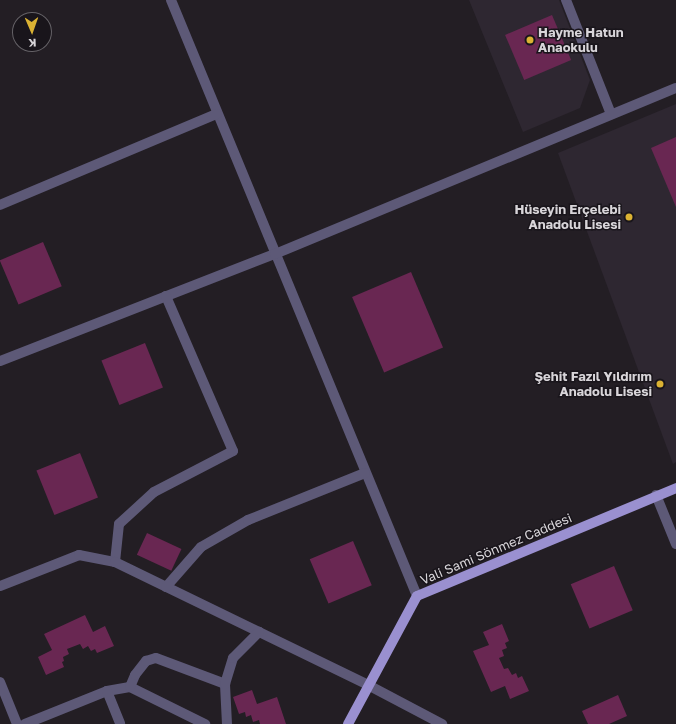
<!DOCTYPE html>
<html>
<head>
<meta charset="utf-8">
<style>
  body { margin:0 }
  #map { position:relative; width:676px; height:724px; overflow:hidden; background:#231e24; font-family:"Golos Text",sans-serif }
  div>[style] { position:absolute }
  .built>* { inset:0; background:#2e2731 }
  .building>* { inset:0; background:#692752; transform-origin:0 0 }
  .minor>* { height:10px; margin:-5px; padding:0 5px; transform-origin:5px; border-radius:5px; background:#5d5977 }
  .major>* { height:10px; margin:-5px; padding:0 5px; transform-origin:5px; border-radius:5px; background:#9a90d0 }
  .dots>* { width:11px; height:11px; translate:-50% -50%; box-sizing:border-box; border:2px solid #19151b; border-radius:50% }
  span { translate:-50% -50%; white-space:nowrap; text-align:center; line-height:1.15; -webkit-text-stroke:3px #19151b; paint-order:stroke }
  .poi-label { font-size:13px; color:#d8d5d9; font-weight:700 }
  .left { translate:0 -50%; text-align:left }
  .right { translate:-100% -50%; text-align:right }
  .street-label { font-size:13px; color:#d8d5d9 }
  .north { position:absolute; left:12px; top:12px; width:40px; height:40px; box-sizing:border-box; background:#19151b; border:1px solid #656267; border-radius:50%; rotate:178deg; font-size:11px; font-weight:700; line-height:16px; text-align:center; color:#d8d5d9 }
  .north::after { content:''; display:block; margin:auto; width:14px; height:18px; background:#dbb233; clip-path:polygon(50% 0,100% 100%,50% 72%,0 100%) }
</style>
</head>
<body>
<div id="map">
  <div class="built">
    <i style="clip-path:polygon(469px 0,559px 0,590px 80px,580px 108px,523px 132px)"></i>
    <i style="clip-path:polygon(676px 104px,676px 462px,673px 464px,558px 153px)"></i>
  </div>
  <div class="building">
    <i style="left:552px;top:15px;width:49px;height:51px;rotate:67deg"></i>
    <i style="clip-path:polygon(676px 137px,676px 207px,651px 148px)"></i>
    <i style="left:43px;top:242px;width:48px;height:47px;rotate:67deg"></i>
    <i style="left:411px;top:272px;width:82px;height:64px;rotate:67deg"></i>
    <i style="left:145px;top:343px;width:48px;height:47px;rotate:68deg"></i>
    <i style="left:80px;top:453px;width:48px;height:47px;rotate:68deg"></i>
    <i style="left:147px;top:533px;width:38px;height:24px;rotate:25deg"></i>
    <i style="left:353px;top:541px;width:48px;height:47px;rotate:67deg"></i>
    <i style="left:614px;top:566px;width:48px;height:47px;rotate:67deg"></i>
    <i style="clip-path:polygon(85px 615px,93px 632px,105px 626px,114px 646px,97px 653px,95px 649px,91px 651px,88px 646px,83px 649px,80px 644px,67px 649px,69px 654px,63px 657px,64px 661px,62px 662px,64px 667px,46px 675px,38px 657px,52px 650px,44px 634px)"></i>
    <i style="clip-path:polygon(502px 624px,509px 641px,505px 643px,507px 648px,502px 650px,504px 656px,499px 658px,504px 669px,508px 668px,512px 675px,516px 673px,518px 678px,522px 676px,529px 691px,510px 699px,505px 686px,491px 692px,473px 651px,489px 645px,483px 632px)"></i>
    <i style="clip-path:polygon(252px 690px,257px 704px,277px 697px,286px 724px,260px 724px,259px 720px,253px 722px,251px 715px,246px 717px,245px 712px,239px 714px,233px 697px)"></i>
    <i style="clip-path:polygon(618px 695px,627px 716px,609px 724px,588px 724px,582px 711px)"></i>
  </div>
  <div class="minor">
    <i style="left:171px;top:0;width:645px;rotate:67.57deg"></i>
    <i style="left:566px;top:0;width:123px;rotate:68.5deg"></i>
    <i style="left:0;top:205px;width:235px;rotate:-22.8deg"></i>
    <i style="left:0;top:361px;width:295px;rotate:-21.3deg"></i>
    <i style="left:275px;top:254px;width:434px;rotate:-22.5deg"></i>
    <i style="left:656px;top:495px;width:53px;rotate:67.8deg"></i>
    <i style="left:115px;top:562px;width:38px;rotate:-84deg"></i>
    <i style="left:119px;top:524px;width:47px;rotate:-42.4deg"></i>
    <i style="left:154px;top:492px;width:89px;rotate:-27.4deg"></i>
    <i style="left:233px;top:451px;width:169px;rotate:-113.4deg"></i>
    <i style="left:0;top:586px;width:85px;rotate:-21.4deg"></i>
    <i style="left:79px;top:555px;width:37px;rotate:11deg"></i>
    <i style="left:115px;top:562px;width:281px;rotate:25.9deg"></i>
    <i style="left:368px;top:685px;width:84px;rotate:27.8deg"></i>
    <i style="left:166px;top:587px;width:53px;rotate:-48.8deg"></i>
    <i style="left:201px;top:547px;width:54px;rotate:-29.9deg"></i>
    <i style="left:248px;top:520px;width:126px;rotate:-21.9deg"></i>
    <i style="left:0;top:682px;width:45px;rotate:68deg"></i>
    <i style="left:130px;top:687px;width:84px;rotate:26.3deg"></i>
    <i style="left:107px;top:691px;width:23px;rotate:-10deg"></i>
    <i style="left:130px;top:687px;width:13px;rotate:-67deg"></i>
    <i style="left:135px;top:675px;width:18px;rotate:-52deg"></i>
    <i style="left:146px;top:661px;width:10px;rotate:-17deg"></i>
    <i style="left:156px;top:658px;width:74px;rotate:20.6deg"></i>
    <i style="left:25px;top:724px;width:88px;rotate:-21.9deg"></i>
    <i style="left:107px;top:691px;width:35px;rotate:68deg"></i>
    <i style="left:227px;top:724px;width:40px;rotate:-92.9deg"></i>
    <i style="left:225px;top:684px;width:27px;rotate:-73deg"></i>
    <i style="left:233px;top:658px;width:37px;rotate:-45deg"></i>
  </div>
  <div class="major">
    <i style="left:348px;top:724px;width:145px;rotate:-61.7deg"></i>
    <i style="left:417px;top:596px;width:281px;rotate:-22.6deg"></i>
  </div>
  <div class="dots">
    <i style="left:530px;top:40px;background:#dbb233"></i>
    <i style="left:629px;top:217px;background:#dbb233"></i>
    <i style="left:660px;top:384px;background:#dbb233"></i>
  </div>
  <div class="poi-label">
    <span class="left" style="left:538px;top:40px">Hayme Hatun<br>Anaokulu</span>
    <span class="right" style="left:621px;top:217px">Hüseyin Erçelebi<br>Anadolu Lisesi</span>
    <span class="right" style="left:652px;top:384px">Şehit Fazıl Yıldırım<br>Anadolu Lisesi</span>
  </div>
  <div class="street-label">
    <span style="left:496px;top:549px;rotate:-23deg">Vali Sami Sönmez Caddesi</span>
  </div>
  <div class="north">K</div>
</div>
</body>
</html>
